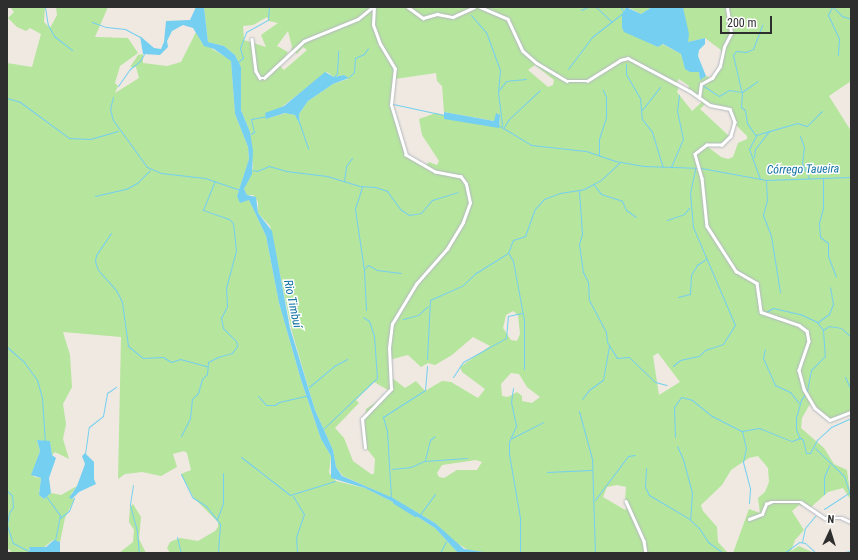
<!DOCTYPE html>
<html>
<head>
<meta charset="utf-8">
<style>
  body { margin:0 }
  #map { position:relative; width:858px; height:560px; overflow:hidden; background:#efe9e1; font-family:"Roboto Condensed",sans-serif }
  div>[style] { position:absolute }
  .green>* { inset:0; background:#b6e59e }
  .water>* { inset:0; background:#75cff0 }
  .stream>* { height:1px; margin:-0.5px; padding:0 0.5px; transform-origin:0.5px; border-radius:0.5px; background:#75cff0 }
  .river>* { height:3px; margin:-1.5px; padding:0 1.5px; transform-origin:1.5px; border-radius:1.5px; background:#75cff0 }
  .roads { filter:drop-shadow(0 0 1px #b4b7c1) drop-shadow(0 0 1px #b4b7c1) }
  .minor>* { height:2.5px; margin:-1.25px; padding:0 1.25px; transform-origin:1.25px; border-radius:1.25px; background:#fff }
  span { translate:-50% -50%; white-space:nowrap; text-align:center; line-height:1.15; -webkit-text-stroke:3px #fff; paint-order:stroke }
  .water-label { font-size:12px; color:#0d6fa3; font-style:italic }
  .frame { position:absolute; inset:0; border:8px solid #2e2e2e; pointer-events:none }
  .north { position:absolute; left:810px; top:512px; width:40px; height:40px; -webkit-text-stroke:3px #fff; paint-order:stroke; rotate:4deg; font-size:11px; font-weight:700; line-height:16px; text-align:center; color:#2e2e2e }
  .north::after { content:''; display:block; margin:auto; width:14px; height:18px; background:#2e2e2e; clip-path:polygon(50% 0,100% 100%,50% 72%,0 100%) }
  .scale { position:absolute; left:720px; top:16px; width:52px; height:18px; box-sizing:border-box; border:2px solid #2e2e2e; border-top:0; padding-left:5px; font-size:12px; line-height:14px; white-space:nowrap; color:#2e2e2e; -webkit-text-stroke:3px #fff; paint-order:stroke }
</style>
</head>
<body>
<div id="map">
  <div class="green">
    <i style="clip-path:polygon(10px 7px,45px 7px,44px 22px,50px 28px,57px 15px,56px 7px,108px 7px,95px 37px,128px 38px,138px 53px,120px 66px,115px 83px,118px 86px,115px 93px,139px 78px,136px 67px,130px 67px,138px 55px,143px 54px,143px 63px,167px 66px,181px 62px,196px 32px,202px 43px,231px 60px,235px 114px,248px 147px,249px 160px,237px 196px,249px 200px,266px 236px,279px 303px,301px 380px,321px 439px,331px 456px,329px 473px,336px 481px,365px 488px,399px 505px,435px 528px,458px 553px,170px 553px,167px 548px,170px 542px,180px 538px,198px 541px,215px 531px,218px 527px,218px 522px,194px 498px,181px 474px,191px 470px,187px 453px,184px 451px,173px 454px,177px 467px,161px 476px,142px 472px,125px 474px,118px 479px,121px 337px,63px 332px,70px 355px,72px 387px,63px 404px,66px 424px,63px 439px,69px 459px,55px 452px,52px 455px,50px 442px,37px 440px,40px 451px,32px 473px,34px 477px,41px 478px,39px 495px,44px 499px,51px 493px,61px 495px,77px 486px,71px 494px,72px 499px,75px 498px,65px 518px,60px 542px,53px 540px,43px 548px,29px 547px,30px 553px,12px 553px,9px 549px,7px 550px,7px 63px,32px 67px,41px 34px,30px 28px,26px 31px,17px 27px,8px 18px,14px 12px)"></i>
    <i style="clip-path:polygon(evenodd,204px 7px,626px 7px,622px 15px,622px 28px,624px 31px,658px 47px,662px 44px,681px 54px,685px 69px,699px 72px,700px 79px,706px 76px,712px 78px,721px 63px,721px 50px,705px 38px,688px 42px,683px 7px,851px 7px,851px 81px,829px 96px,851px 131px,851px 412px,830px 421px,810px 404px,802px 418px,801px 428px,824px 448px,834px 464px,847px 470px,851px 500px,843px 488px,828px 492px,810px 508px,799px 505px,792px 511px,804px 530px,795px 540px,791px 551px,799px 546px,814px 553px,733px 553px,749px 509px,760px 513px,758px 498px,765px 492px,769px 482px,768px 468px,758px 456px,749px 458px,731px 470px,722px 485px,701px 505px,703px 511px,717px 527px,718px 542px,728px 553px,490px 553px,468px 550px,455px 542px,435px 523px,396px 500px,343px 476px,336px 467px,333px 450px,315px 410px,292px 332px,270px 226px,258px 213px,258px 202px,253px 195px,247px 195px,244px 189px,253px 168px,250px 132px,241px 110px,241px 67px,235px 55px,224px 46px,208px 42px,204px 7px,267px 17px,269px 21px,278px 23px,261px 35px,266px 47px,244px 40px,243px 26px,253px 25px,267px 17px,204px 7px,288px 31px,292px 47px,291px 49px,297px 54px,303px 47px,307px 50px,284px 70px,280px 66px,288px 52px,277px 46px,288px 31px,204px 7px,535px 65px,554px 80px,553px 85px,548px 87px,528px 70px,535px 65px,204px 7px,327px 72px,334px 77px,344px 75px,348px 79px,333px 84px,308px 101px,299px 114px,300px 124px,295px 115px,286px 113px,266px 119px,327px 72px,204px 7px,436px 73px,437px 81px,442px 86px,444px 112px,495px 121px,500px 115px,499px 127px,444px 118px,444px 115px,436px 113px,419px 119px,422px 135px,439px 161px,437px 165px,429px 162px,425px 166px,407px 155px,390px 101px,395px 79px,436px 73px,204px 7px,679px 79px,689px 86px,688px 90px,702px 102px,692px 111px,677px 92px,679px 87px,675px 85px,679px 79px,204px 7px,705px 104px,728px 109px,734px 123px,747px 136px,747px 139px,738px 143px,733px 157px,728px 159px,721px 157px,708px 147px,723px 145px,729px 136px,700px 109px,705px 104px,204px 7px,513px 311px,518px 315px,520px 334px,517px 341px,511px 340px,503px 328px,506px 315px,513px 311px,204px 7px,473px 337px,490px 346px,460px 367px,462px 372px,485px 389px,478px 398px,451px 382px,442px 381px,425px 391px,416px 381px,405px 388px,391px 377px,389px 360px,408px 355px,421px 367px,428px 363px,435px 365px,452px 355px,473px 337px,204px 7px,658px 353px,680px 382px,659px 395px,653px 356px,658px 353px,204px 7px,511px 373px,519px 374px,527px 387px,540px 397px,532px 403px,522px 401px,522px 396px,517px 392px,508px 397px,502px 396px,501px 384px,511px 373px,204px 7px,374px 382px,388px 390px,381px 399px,366px 409px,363px 444px,375px 459px,374px 474px,371px 474px,353px 461px,344px 438px,335px 428px,356px 406px,359px 403px,356px 400px,374px 382px,204px 7px,476px 460px,482px 462px,477px 470px,457px 470px,444px 478px,439px 477px,437px 473px,442px 465px,476px 460px,204px 7px,617px 485px,626px 487px,625px 501px,628px 506px,625px 510px,603px 497px,607px 487px,617px 485px)"></i>
    <i style="clip-path:polygon(628px 7px,652px 7px,641px 14px)"></i>
    <i style="clip-path:polygon(133px 504px,141px 517px,139px 539px,146px 553px,119px 553px,133px 542px,134px 530px,129px 522px,130px 507px)"></i>
  </div>
  <div class="water">
    <i style="clip-path:polygon(196px 7px,204px 7px,208px 42px,224px 46px,235px 55px,241px 67px,241px 110px,250px 132px,253px 151px,252px 174px,244px 189px,247px 195px,256px 197px,258px 213px,272px 231px,290px 328px,315px 410px,333px 450px,336px 467px,342px 476px,393px 498px,435px 523px,464px 549px,490px 553px,458px 553px,435px 528px,399px 505px,365px 488px,331px 478px,331px 456px,321px 439px,301px 380px,279px 303px,266px 236px,249px 200px,240px 203px,237px 196px,249px 159px,248px 147px,235px 114px,231px 61px,214px 49px,204px 46px,193px 28px,183px 25px,172px 31px,167px 41px,168px 47px,160px 55px,143px 54px,140px 36px,154px 48px,161px 49px,164px 42px,166px 21px,190px 20px)"></i>
    <i style="clip-path:polygon(626px 7px,641px 14px,652px 7px,683px 7px,689px 34px,688px 42px,705px 38px,705px 44px,699px 50px,698px 56px,706px 76px,700px 80px,699px 72px,690px 72px,685px 69px,681px 54px,663px 44px,658px 47px,624px 32px,622px 28px,622px 15px)"></i>
    <i style="clip-path:polygon(325px 72px,334px 77px,344px 75px,349px 78px,333px 84px,308px 101px,299px 114px,300px 125px,295px 115px,285px 113px,266px 119px,265px 113px,284px 106px)"></i>
    <i style="clip-path:polygon(444px 112px,494px 121px,496px 113px,500px 115px,499px 128px,444px 119px)"></i>
    <i style="clip-path:polygon(37px 440px,50px 441px,52px 455px,56px 458px,49px 478px,51px 493px,44px 499px,39px 495px,41px 478px,31px 475px,40px 451px)"></i>
    <i style="clip-path:polygon(85px 453px,94px 462px,94px 479px,96px 484px,79px 492px,72px 499px,69px 498px,77px 486px,85px 464px,82px 456px)"></i>
    <i style="clip-path:polygon(54px 540px,60px 542px,60px 553px,30px 553px,29px 547px,46px 547px)"></i>
  </div>
  <div class="stream">
    <i style="left:45px;top:7px;width:18px;rotate:81deg"></i>
    <i style="left:48px;top:25px;width:13px;rotate:61deg"></i>
    <i style="left:54px;top:36px;width:23px;rotate:38deg"></i>
    <i style="left:419px;top:7px;width:14px"></i>
    <i style="left:596px;top:7px;width:21px;rotate:43deg"></i>
    <i style="left:621px;top:7px;width:5px;rotate:68deg"></i>
    <i style="left:798px;top:7px;width:29px"></i>
    <i style="left:832px;top:7px;width:9px;rotate:117deg"></i>
    <i style="left:828px;top:15px;width:26px;rotate:65deg"></i>
    <i style="left:839px;top:39px;width:16px;rotate:94deg"></i>
    <i style="left:833px;top:7px;width:13px;rotate:45deg"></i>
    <i style="left:842px;top:16px;width:9px;rotate:18deg"></i>
    <i style="left:581px;top:10px;width:8px;rotate:-23deg"></i>
    <i style="left:471px;top:15px;width:23px;rotate:49deg"></i>
    <i style="left:486px;top:32px;width:40px;rotate:69.8deg"></i>
    <i style="left:500px;top:70px;width:22px;rotate:95deg"></i>
    <i style="left:498px;top:92px;width:34px;rotate:83deg"></i>
    <i style="left:92px;top:22px;width:15px;rotate:20deg"></i>
    <i style="left:106px;top:27px;width:19px;rotate:6deg"></i>
    <i style="left:125px;top:29px;width:17px;rotate:28deg"></i>
    <i style="left:238px;top:62px;width:6px;rotate:-39deg"></i>
    <i style="left:243px;top:58px;width:10px;rotate:-107deg"></i>
    <i style="left:240px;top:48px;width:17px;rotate:-69deg"></i>
    <i style="left:246px;top:32px;width:25px;rotate:-29deg"></i>
    <i style="left:268px;top:20px;width:13px;rotate:-86deg"></i>
    <i style="left:626px;top:64px;width:10px;rotate:90deg"></i>
    <i style="left:626px;top:74px;width:28px;rotate:60deg"></i>
    <i style="left:640px;top:98px;width:21px;rotate:85deg"></i>
    <i style="left:642px;top:119px;width:16px;rotate:52deg"></i>
    <i style="left:652px;top:132px;width:37px;rotate:73deg"></i>
    <i style="left:568px;top:69px;width:40px;rotate:-53deg"></i>
    <i style="left:592px;top:37px;width:39px;rotate:-38deg"></i>
    <i style="left:349px;top:77px;width:7px;rotate:-45deg"></i>
    <i style="left:354px;top:72px;width:14px;rotate:-86deg"></i>
    <i style="left:355px;top:58px;width:10px;rotate:-24deg"></i>
    <i style="left:364px;top:54px;width:7px;rotate:-56deg"></i>
    <i style="left:333px;top:78px;width:6px;rotate:-51deg"></i>
    <i style="left:337px;top:73px;width:22px;rotate:-87deg"></i>
    <i style="left:702px;top:85px;width:20px;rotate:33deg"></i>
    <i style="left:719px;top:96px;width:12px;rotate:-31deg"></i>
    <i style="left:729px;top:90px;width:12px;rotate:9deg"></i>
    <i style="left:118px;top:86px;width:21px;rotate:-55deg"></i>
    <i style="left:130px;top:69px;width:13px;rotate:-39deg"></i>
    <i style="left:140px;top:61px;width:8px;rotate:-60deg"></i>
    <i style="left:499px;top:90px;width:11px;rotate:-52deg"></i>
    <i style="left:506px;top:81px;width:20px;rotate:-6deg"></i>
    <i style="left:742px;top:92px;width:19px;rotate:-35deg"></i>
    <i style="left:113px;top:97px;width:12px;rotate:104deg"></i>
    <i style="left:110px;top:109px;width:11px;rotate:75deg"></i>
    <i style="left:113px;top:120px;width:58px;rotate:54.1deg"></i>
    <i style="left:147px;top:167px;width:15px;rotate:23deg"></i>
    <i style="left:161px;top:173px;width:44px;rotate:6.5deg"></i>
    <i style="left:205px;top:178px;width:37px;rotate:19deg"></i>
    <i style="left:7px;top:98px;width:14px;rotate:17deg"></i>
    <i style="left:20px;top:102px;width:61px;rotate:36.3deg"></i>
    <i style="left:69px;top:138px;width:21px;rotate:3deg"></i>
    <i style="left:90px;top:139px;width:29px;rotate:-16deg"></i>
    <i style="left:393px;top:104px;width:52px;rotate:12.2deg"></i>
    <i style="left:642px;top:110px;width:29px;rotate:-52deg"></i>
    <i style="left:299px;top:122px;width:28px;rotate:71deg"></i>
    <i style="left:498px;top:125px;width:39px;rotate:31deg"></i>
    <i style="left:531px;top:145px;width:55px;rotate:6.2deg"></i>
    <i style="left:586px;top:151px;width:31px;rotate:19deg"></i>
    <i style="left:615px;top:161px;width:29px;rotate:10deg"></i>
    <i style="left:644px;top:166px;width:57px;rotate:2deg"></i>
    <i style="left:701px;top:168px;width:66px;rotate:10.5deg"></i>
    <i style="left:766px;top:180px;width:85px;rotate:-2deg"></i>
    <i style="left:504px;top:127px;width:9px;rotate:-58deg"></i>
    <i style="left:509px;top:119px;width:42px;rotate:-43.1deg"></i>
    <i style="left:251px;top:134px;width:4px;rotate:-34deg"></i>
    <i style="left:254px;top:132px;width:13px;rotate:-103deg"></i>
    <i style="left:251px;top:119px;width:15px;rotate:-11deg"></i>
    <i style="left:756px;top:135px;width:43px;rotate:-16.3deg"></i>
    <i style="left:797px;top:123px;width:10px;rotate:17deg"></i>
    <i style="left:807px;top:126px;width:21px;rotate:-45deg"></i>
    <i style="left:800px;top:136px;width:12px;rotate:70deg"></i>
    <i style="left:804px;top:147px;width:16px;rotate:97deg"></i>
    <i style="left:802px;top:163px;width:17px;rotate:65deg"></i>
    <i style="left:599px;top:155px;width:16px;rotate:-90deg"></i>
    <i style="left:599px;top:139px;width:23px;rotate:-72deg"></i>
    <i style="left:606px;top:117px;width:20px;rotate:-90deg"></i>
    <i style="left:606px;top:97px;width:8px;rotate:-113deg"></i>
    <i style="left:754px;top:157px;width:8px;rotate:-83deg"></i>
    <i style="left:755px;top:149px;width:23px;rotate:-52deg"></i>
    <i style="left:671px;top:167px;width:30px;rotate:-67deg"></i>
    <i style="left:683px;top:139px;width:29px;rotate:-102deg"></i>
    <i style="left:677px;top:111px;width:16px;rotate:-83deg"></i>
    <i style="left:253px;top:170px;width:4px;rotate:14deg"></i>
    <i style="left:257px;top:171px;width:13px;rotate:-23deg"></i>
    <i style="left:269px;top:166px;width:18px;rotate:16deg"></i>
    <i style="left:286px;top:171px;width:41px;rotate:7deg"></i>
    <i style="left:327px;top:176px;width:34px;rotate:17deg"></i>
    <i style="left:359px;top:186px;width:16px;rotate:4deg"></i>
    <i style="left:375px;top:187px;width:13px;rotate:18deg"></i>
    <i style="left:387px;top:191px;width:22px;rotate:54deg"></i>
    <i style="left:400px;top:209px;width:11px;rotate:34deg"></i>
    <i style="left:409px;top:215px;width:12px;rotate:-9deg"></i>
    <i style="left:421px;top:213px;width:17px;rotate:-50deg"></i>
    <i style="left:432px;top:200px;width:27px;rotate:-17deg"></i>
    <i style="left:760px;top:179px;width:32px;rotate:-110deg"></i>
    <i style="left:749px;top:149px;width:15px;rotate:-62deg"></i>
    <i style="left:756px;top:136px;width:16px;rotate:-125deg"></i>
    <i style="left:747px;top:123px;width:13px;rotate:-99deg"></i>
    <i style="left:745px;top:110px;width:5px;rotate:-143deg"></i>
    <i style="left:741px;top:107px;width:13px;rotate:-86deg"></i>
    <i style="left:742px;top:94px;width:40px;rotate:-103deg"></i>
    <i style="left:733px;top:55px;width:5px;rotate:-53deg"></i>
    <i style="left:736px;top:51px;width:10px;rotate:6deg"></i>
    <i style="left:746px;top:52px;width:8px;rotate:-23deg"></i>
    <i style="left:753px;top:49px;width:26px;rotate:-69deg"></i>
    <i style="left:823px;top:179px;width:29px;rotate:90deg"></i>
    <i style="left:823px;top:208px;width:16px;rotate:105deg"></i>
    <i style="left:819px;top:223px;width:14px;rotate:86deg"></i>
    <i style="left:820px;top:237px;width:10px;rotate:37deg"></i>
    <i style="left:828px;top:243px;width:13px;rotate:90deg"></i>
    <i style="left:828px;top:256px;width:22px;rotate:69deg"></i>
    <i style="left:344px;top:181px;width:15px;rotate:-82deg"></i>
    <i style="left:346px;top:166px;width:10px;rotate:-53deg"></i>
    <i style="left:766px;top:181px;width:19px;rotate:87deg"></i>
    <i style="left:767px;top:200px;width:16px;rotate:105deg"></i>
    <i style="left:763px;top:215px;width:22px;rotate:69deg"></i>
    <i style="left:771px;top:236px;width:57px;rotate:80.9deg"></i>
    <i style="left:594px;top:185px;width:11px;rotate:52deg"></i>
    <i style="left:601px;top:194px;width:22px;rotate:18deg"></i>
    <i style="left:622px;top:201px;width:10px;rotate:66deg"></i>
    <i style="left:626px;top:210px;width:12px;rotate:35deg"></i>
    <i style="left:362px;top:187px;width:23px;rotate:108deg"></i>
    <i style="left:355px;top:209px;width:62px;rotate:81.6deg"></i>
    <i style="left:364px;top:270px;width:40px;rotate:87.1deg"></i>
    <i style="left:579px;top:191px;width:43px;rotate:86deg"></i>
    <i style="left:582px;top:234px;width:10px;rotate:107deg"></i>
    <i style="left:579px;top:244px;width:28px;rotate:82deg"></i>
    <i style="left:583px;top:272px;width:11px;rotate:63deg"></i>
    <i style="left:588px;top:282px;width:18px;rotate:87deg"></i>
    <i style="left:589px;top:300px;width:36px;rotate:62deg"></i>
    <i style="left:606px;top:332px;width:10px;rotate:84deg"></i>
    <i style="left:607px;top:342px;width:19px;rotate:58deg"></i>
    <i style="left:617px;top:358px;width:12px;rotate:-5deg"></i>
    <i style="left:629px;top:357px;width:36px;rotate:44deg"></i>
    <i style="left:655px;top:382px;width:12px;rotate:14deg"></i>
    <i style="left:95px;top:196px;width:32px;rotate:-13deg"></i>
    <i style="left:126px;top:189px;width:13px;rotate:-29deg"></i>
    <i style="left:137px;top:183px;width:18px;rotate:-45deg"></i>
    <i style="left:667px;top:220px;width:18px;rotate:-19deg"></i>
    <i style="left:684px;top:214px;width:8px;rotate:-50deg"></i>
    <i style="left:111px;top:233px;width:27px;rotate:124deg"></i>
    <i style="left:96px;top:255px;width:6px;rotate:99deg"></i>
    <i style="left:95px;top:261px;width:9px;rotate:72deg"></i>
    <i style="left:98px;top:270px;width:27px;rotate:48deg"></i>
    <i style="left:116px;top:290px;width:13px;rotate:63deg"></i>
    <i style="left:122px;top:302px;width:44px;rotate:82.2deg"></i>
    <i style="left:128px;top:346px;width:19px;rotate:39deg"></i>
    <i style="left:143px;top:358px;width:20px;rotate:-3deg"></i>
    <i style="left:163px;top:357px;width:9px;rotate:32deg"></i>
    <i style="left:171px;top:362px;width:9px;rotate:-18deg"></i>
    <i style="left:180px;top:359px;width:28px;rotate:15deg"></i>
    <i style="left:509px;top:254px;width:8px;rotate:60deg"></i>
    <i style="left:513px;top:261px;width:60px;rotate:79.4deg"></i>
    <i style="left:524px;top:320px;width:49px;rotate:90deg"></i>
    <i style="left:365px;top:268px;width:4px;rotate:-45deg"></i>
    <i style="left:368px;top:265px;width:10px;rotate:29deg"></i>
    <i style="left:377px;top:270px;width:24px;rotate:7deg"></i>
    <i style="left:678px;top:297px;width:12px;rotate:-14deg"></i>
    <i style="left:690px;top:294px;width:19px;rotate:-87deg"></i>
    <i style="left:691px;top:275px;width:12px;rotate:-59deg"></i>
    <i style="left:697px;top:265px;width:11px;rotate:-34deg"></i>
    <i style="left:766px;top:312px;width:8px;rotate:-30deg"></i>
    <i style="left:773px;top:308px;width:28px;rotate:13deg"></i>
    <i style="left:800px;top:314px;width:19px;rotate:25deg"></i>
    <i style="left:817px;top:322px;width:10px;rotate:53deg"></i>
    <i style="left:823px;top:330px;width:26px;rotate:86deg"></i>
    <i style="left:825px;top:356px;width:20px;rotate:135deg"></i>
    <i style="left:811px;top:370px;width:21px;rotate:101deg"></i>
    <i style="left:807px;top:391px;width:11px;rotate:124deg"></i>
    <i style="left:801px;top:400px;width:19px;rotate:106deg"></i>
    <i style="left:796px;top:418px;width:11px;rotate:90deg"></i>
    <i style="left:796px;top:429px;width:9px;rotate:69deg"></i>
    <i style="left:799px;top:437px;width:5px;rotate:37deg"></i>
    <i style="left:803px;top:440px;width:13px;rotate:77deg"></i>
    <i style="left:806px;top:453px;width:4px"></i>
    <i style="left:810px;top:453px;width:15px;rotate:-62deg"></i>
    <i style="left:817px;top:440px;width:19px;rotate:-43deg"></i>
    <i style="left:831px;top:427px;width:22px;rotate:-24deg"></i>
    <i style="left:403px;top:319px;width:16px;rotate:-15deg"></i>
    <i style="left:418px;top:315px;width:13px;rotate:-42deg"></i>
    <i style="left:818px;top:322px;width:14px;rotate:-36deg"></i>
    <i style="left:829px;top:314px;width:11px;rotate:-68deg"></i>
    <i style="left:833px;top:304px;width:17px;rotate:-100deg"></i>
    <i style="left:823px;top:330px;width:7px;rotate:-34deg"></i>
    <i style="left:829px;top:326px;width:12px;rotate:9deg"></i>
    <i style="left:841px;top:328px;width:13px;rotate:42deg"></i>
    <i style="left:7px;top:347px;width:23px;rotate:41deg"></i>
    <i style="left:24px;top:362px;width:22px;rotate:54deg"></i>
    <i style="left:37px;top:380px;width:19px;rotate:74deg"></i>
    <i style="left:42px;top:398px;width:45px;rotate:86.2deg"></i>
    <i style="left:765px;top:349px;width:9px;rotate:103deg"></i>
    <i style="left:763px;top:358px;width:30px;rotate:66deg"></i>
    <i style="left:775px;top:385px;width:17px;rotate:25deg"></i>
    <i style="left:790px;top:392px;width:14px;rotate:51deg"></i>
    <i style="left:427px;top:359px;width:59px;rotate:-87.1deg"></i>
    <i style="left:430px;top:300px;width:36px;rotate:-24deg"></i>
    <i style="left:463px;top:285px;width:18px;rotate:-43deg"></i>
    <i style="left:476px;top:273px;width:38px;rotate:-32deg"></i>
    <i style="left:508px;top:253px;width:14px;rotate:-69deg"></i>
    <i style="left:513px;top:240px;width:13px;rotate:-18deg"></i>
    <i style="left:525px;top:236px;width:29px;rotate:-70deg"></i>
    <i style="left:535px;top:209px;width:13px;rotate:-48deg"></i>
    <i style="left:544px;top:199px;width:17px;rotate:-21deg"></i>
    <i style="left:560px;top:193px;width:24px;rotate:-9deg"></i>
    <i style="left:584px;top:189px;width:19px;rotate:-28deg"></i>
    <i style="left:601px;top:180px;width:25px;rotate:-43deg"></i>
    <i style="left:673px;top:366px;width:9px;rotate:-41deg"></i>
    <i style="left:680px;top:360px;width:19px;rotate:-12deg"></i>
    <i style="left:699px;top:356px;width:8px;rotate:-45deg"></i>
    <i style="left:705px;top:350px;width:19px;rotate:-18deg"></i>
    <i style="left:723px;top:344px;width:22px;rotate:-58deg"></i>
    <i style="left:735px;top:325px;width:107px;rotate:-113.2deg"></i>
    <i style="left:693px;top:227px;width:34px;rotate:-95deg"></i>
    <i style="left:690px;top:193px;width:25px;rotate:-78deg"></i>
    <i style="left:453px;top:377px;width:18px;rotate:-56deg"></i>
    <i style="left:463px;top:362px;width:49px;rotate:-29.2deg"></i>
    <i style="left:506px;top:338px;width:22px;rotate:-85deg"></i>
    <i style="left:508px;top:316px;width:14px;rotate:-12deg"></i>
    <i style="left:845px;top:377px;width:14px;rotate:65deg"></i>
    <i style="left:309px;top:387px;width:33px;rotate:-40deg"></i>
    <i style="left:334px;top:366px;width:15px;rotate:-28deg"></i>
    <i style="left:513px;top:388px;width:14px;rotate:98deg"></i>
    <i style="left:511px;top:402px;width:25px;rotate:78deg"></i>
    <i style="left:516px;top:426px;width:17px;rotate:114deg"></i>
    <i style="left:509px;top:442px;width:12px;rotate:90deg"></i>
    <i style="left:509px;top:454px;width:65px;rotate:80.2deg"></i>
    <i style="left:520px;top:518px;width:35px;rotate:90deg"></i>
    <i style="left:258px;top:396px;width:12px;rotate:48deg"></i>
    <i style="left:266px;top:405px;width:9px"></i>
    <i style="left:275px;top:405px;width:5px;rotate:-37deg"></i>
    <i style="left:279px;top:402px;width:28px;rotate:-13deg"></i>
    <i style="left:582px;top:399px;width:11px;rotate:-52deg"></i>
    <i style="left:589px;top:390px;width:17px;rotate:-36deg"></i>
    <i style="left:603px;top:380px;width:35px;rotate:-80deg"></i>
    <i style="left:579px;top:411px;width:50px;rotate:74.8deg"></i>
    <i style="left:592px;top:459px;width:94px;rotate:88.2deg"></i>
    <i style="left:323px;top:429px;width:74px;rotate:-43.4deg"></i>
    <i style="left:377px;top:378px;width:42px;rotate:-94.1deg"></i>
    <i style="left:374px;top:336px;width:16px;rotate:-108deg"></i>
    <i style="left:369px;top:321px;width:7px;rotate:-146deg"></i>
    <i style="left:742px;top:431px;width:17px;rotate:77deg"></i>
    <i style="left:746px;top:448px;width:14px;rotate:102deg"></i>
    <i style="left:743px;top:462px;width:28px;rotate:75deg"></i>
    <i style="left:750px;top:489px;width:14px;rotate:94deg"></i>
    <i style="left:181px;top:436px;width:20px;rotate:-63deg"></i>
    <i style="left:190px;top:418px;width:19px;rotate:-84deg"></i>
    <i style="left:192px;top:399px;width:8px;rotate:-45deg"></i>
    <i style="left:198px;top:393px;width:15px;rotate:-74deg"></i>
    <i style="left:202px;top:379px;width:7px;rotate:-45deg"></i>
    <i style="left:207px;top:374px;width:12px;rotate:-85deg"></i>
    <i style="left:208px;top:362px;width:11px;rotate:-27deg"></i>
    <i style="left:218px;top:357px;width:15px;rotate:-16deg"></i>
    <i style="left:232px;top:353px;width:9px;rotate:-54deg"></i>
    <i style="left:237px;top:346px;width:5px;rotate:-101deg"></i>
    <i style="left:236px;top:341px;width:18px;rotate:-135deg"></i>
    <i style="left:223px;top:328px;width:10px;rotate:-101deg"></i>
    <i style="left:221px;top:318px;width:13px;rotate:-63deg"></i>
    <i style="left:227px;top:306px;width:18px;rotate:-93deg"></i>
    <i style="left:226px;top:288px;width:38px;rotate:-75deg"></i>
    <i style="left:236px;top:251px;width:28px;rotate:-96deg"></i>
    <i style="left:233px;top:223px;width:6px;rotate:-135deg"></i>
    <i style="left:229px;top:219px;width:28px;rotate:-161deg"></i>
    <i style="left:203px;top:210px;width:31px;rotate:-68deg"></i>
    <i style="left:675px;top:437px;width:30px;rotate:-92deg"></i>
    <i style="left:674px;top:407px;width:12px;rotate:-55deg"></i>
    <i style="left:681px;top:397px;width:11px;rotate:15deg"></i>
    <i style="left:692px;top:400px;width:26px;rotate:39deg"></i>
    <i style="left:712px;top:416px;width:34px;rotate:27deg"></i>
    <i style="left:742px;top:431px;width:17px;rotate:-10deg"></i>
    <i style="left:759px;top:428px;width:35px;rotate:22deg"></i>
    <i style="left:792px;top:441px;width:9px;rotate:-21deg"></i>
    <i style="left:512px;top:438px;width:35px;rotate:-27deg"></i>
    <i style="left:677px;top:446px;width:14px;rotate:65deg"></i>
    <i style="left:683px;top:459px;width:35px;rotate:75deg"></i>
    <i style="left:692px;top:493px;width:26px;rotate:94deg"></i>
    <i style="left:815px;top:448px;width:40px;rotate:44deg"></i>
    <i style="left:844px;top:476px;width:22px;rotate:72deg"></i>
    <i style="left:85px;top:454px;width:27px;rotate:-82deg"></i>
    <i style="left:89px;top:427px;width:18px;rotate:-38deg"></i>
    <i style="left:103px;top:416px;width:23px;rotate:-80deg"></i>
    <i style="left:107px;top:393px;width:11px;rotate:-34deg"></i>
    <i style="left:241px;top:457px;width:62px;rotate:37.8deg"></i>
    <i style="left:290px;top:495px;width:47px;rotate:-17.3deg"></i>
    <i style="left:425px;top:460px;width:21px;rotate:-76deg"></i>
    <i style="left:430px;top:440px;width:6px;rotate:-39deg"></i>
    <i style="left:646px;top:468px;width:19px;rotate:93deg"></i>
    <i style="left:645px;top:487px;width:9px;rotate:63deg"></i>
    <i style="left:649px;top:495px;width:45px;rotate:30.5deg"></i>
    <i style="left:688px;top:518px;width:15px;rotate:42deg"></i>
    <i style="left:699px;top:528px;width:17px;rotate:57deg"></i>
    <i style="left:708px;top:542px;width:19px;rotate:36deg"></i>
    <i style="left:392px;top:469px;width:19px;rotate:-6deg"></i>
    <i style="left:411px;top:467px;width:14px;rotate:-25deg"></i>
    <i style="left:424px;top:461px;width:43px;rotate:-4deg"></i>
    <i style="left:547px;top:472px;width:44px;rotate:-2.6deg"></i>
    <i style="left:181px;top:474px;width:25px;rotate:64deg"></i>
    <i style="left:192px;top:497px;width:17px;rotate:33deg"></i>
    <i style="left:206px;top:506px;width:23px;rotate:52deg"></i>
    <i style="left:220px;top:524px;width:29px;rotate:94deg"></i>
    <i style="left:133px;top:485px;width:20px;rotate:99deg"></i>
    <i style="left:130px;top:505px;width:28px;rotate:75deg"></i>
    <i style="left:137px;top:532px;width:21px;rotate:85deg"></i>
    <i style="left:7px;top:491px;width:6px;rotate:39deg"></i>
    <i style="left:12px;top:495px;width:12px;rotate:85deg"></i>
    <i style="left:13px;top:507px;width:7px;rotate:124deg"></i>
    <i style="left:9px;top:513px;width:11px;rotate:100deg"></i>
    <i style="left:824px;top:494px;width:17px;rotate:-90deg"></i>
    <i style="left:824px;top:477px;width:13px;rotate:-67deg"></i>
    <i style="left:46px;top:496px;width:24px;rotate:54deg"></i>
    <i style="left:60px;top:515px;width:26px;rotate:101deg"></i>
    <i style="left:293px;top:496px;width:21px;rotate:59deg"></i>
    <i style="left:304px;top:514px;width:24px;rotate:109deg"></i>
    <i style="left:296px;top:537px;width:16px;rotate:86deg"></i>
    <i style="left:391px;top:498px;width:67px;rotate:-93.4deg"></i>
    <i style="left:387px;top:431px;width:15px;rotate:-106deg"></i>
    <i style="left:383px;top:417px;width:50px;rotate:-32.7deg"></i>
    <i style="left:425px;top:390px;width:24px;rotate:-85deg"></i>
    <i style="left:595px;top:500px;width:55px;rotate:-53.1deg"></i>
    <i style="left:628px;top:456px;width:7px;rotate:-8deg"></i>
    <i style="left:824px;top:509px;width:30px;rotate:-33deg"></i>
    <i style="left:419px;top:516px;width:27px;rotate:-54deg"></i>
    <i style="left:60px;top:518px;width:11px;rotate:-38deg"></i>
    <i style="left:69px;top:511px;width:14px;rotate:-69deg"></i>
    <i style="left:217px;top:519px;width:17px;rotate:-69deg"></i>
    <i style="left:223px;top:503px;width:30px;rotate:-90deg"></i>
    <i style="left:7px;top:525px;width:19px;rotate:72deg"></i>
    <i style="left:13px;top:543px;width:22px;rotate:27deg"></i>
    <i style="left:177px;top:537px;width:16px;rotate:76deg"></i>
    <i style="left:802px;top:542px;width:14px;rotate:-78deg"></i>
    <i style="left:805px;top:528px;width:16px;rotate:-50deg"></i>
    <i style="left:440px;top:553px;width:13px;rotate:-63deg"></i>
    <i style="left:784px;top:553px;width:19px;rotate:-36deg"></i>
    <i style="left:799px;top:542px;width:6px;rotate:9deg"></i>
    <i style="left:805px;top:543px;width:15px;rotate:42deg"></i>
    <i style="left:838px;top:553px;width:13px;rotate:-9deg"></i>
  </div>
  <div class="river">
    <i style="left:394px;top:502px;width:25px;rotate:32deg"></i>
  </div>
  <div class="roads">
    <div class="minor">
      <i style="left:408px;top:7px;width:19px;rotate:36deg"></i>
      <i style="left:423px;top:18px;width:15px;rotate:-16deg"></i>
      <i style="left:437px;top:14px;width:16px;rotate:11deg"></i>
      <i style="left:453px;top:17px;width:23px;rotate:-25deg"></i>
      <i style="left:480px;top:7px;width:30px;rotate:23deg"></i>
      <i style="left:508px;top:19px;width:35px;rotate:65deg"></i>
      <i style="left:523px;top:51px;width:18px;rotate:41deg"></i>
      <i style="left:537px;top:63px;width:35px;rotate:31deg"></i>
      <i style="left:567px;top:81px;width:20px"></i>
      <i style="left:587px;top:81px;width:39px;rotate:-32deg"></i>
      <i style="left:620px;top:60px;width:8px;rotate:-14deg"></i>
      <i style="left:628px;top:58px;width:70px;rotate:28deg"></i>
      <i style="left:690px;top:91px;width:24px;rotate:35deg"></i>
      <i style="left:710px;top:105px;width:20px;rotate:11deg"></i>
      <i style="left:730px;top:109px;width:14px;rotate:69deg"></i>
      <i style="left:735px;top:122px;width:15px;rotate:106deg"></i>
      <i style="left:731px;top:136px;width:13px;rotate:135deg"></i>
      <i style="left:722px;top:145px;width:15px;rotate:180deg"></i>
      <i style="left:707px;top:145px;width:15px;rotate:143deg"></i>
      <i style="left:695px;top:154px;width:25px;rotate:74deg"></i>
      <i style="left:702px;top:178px;width:48px;rotate:84.1deg"></i>
      <i style="left:707px;top:226px;width:54px;rotate:57.2deg"></i>
      <i style="left:736px;top:271px;width:24px;rotate:30deg"></i>
      <i style="left:757px;top:283px;width:29px;rotate:82deg"></i>
      <i style="left:761px;top:312px;width:40px;rotate:18.9deg"></i>
      <i style="left:799px;top:325px;width:10px;rotate:37deg"></i>
      <i style="left:807px;top:331px;width:10px;rotate:79deg"></i>
      <i style="left:809px;top:341px;width:31px;rotate:109deg"></i>
      <i style="left:799px;top:370px;width:20px;rotate:75deg"></i>
      <i style="left:804px;top:389px;width:22px;rotate:60deg"></i>
      <i style="left:815px;top:408px;width:19px;rotate:39deg"></i>
      <i style="left:830px;top:420px;width:22px;rotate:-21deg"></i>
      <i style="left:252px;top:39px;width:32px;rotate:83deg"></i>
      <i style="left:256px;top:71px;width:8px;rotate:60deg"></i>
      <i style="left:260px;top:78px;width:4px"></i>
      <i style="left:264px;top:78px;width:54px;rotate:-42.8deg"></i>
      <i style="left:304px;top:41px;width:58px;rotate:-22.2deg"></i>
      <i style="left:358px;top:19px;width:19px;rotate:-39deg"></i>
      <i style="left:699px;top:98px;width:14px;rotate:-82deg"></i>
      <i style="left:701px;top:84px;width:13px;rotate:-29deg"></i>
      <i style="left:712px;top:78px;width:14px;rotate:-56deg"></i>
      <i style="left:720px;top:66px;width:19px;rotate:-78deg"></i>
      <i style="left:724px;top:47px;width:16px;rotate:-63deg"></i>
      <i style="left:731px;top:33px;width:26px;rotate:-99deg"></i>
      <i style="left:365px;top:448px;width:29px;rotate:-96deg"></i>
      <i style="left:362px;top:419px;width:42px;rotate:-46deg"></i>
      <i style="left:391px;top:389px;width:41px;rotate:-92.8deg"></i>
      <i style="left:389px;top:348px;width:24px;rotate:-83deg"></i>
      <i style="left:392px;top:324px;width:47px;rotate:-59deg"></i>
      <i style="left:416px;top:284px;width:47px;rotate:-48.5deg"></i>
      <i style="left:447px;top:249px;width:31px;rotate:-59deg"></i>
      <i style="left:463px;top:222px;width:20px;rotate:-70deg"></i>
      <i style="left:470px;top:203px;width:19px;rotate:-102deg"></i>
      <i style="left:466px;top:184px;width:9px;rotate:-126deg"></i>
      <i style="left:461px;top:177px;width:26px;rotate:-169deg"></i>
      <i style="left:435px;top:172px;width:34px;rotate:-150deg"></i>
      <i style="left:406px;top:155px;width:52px;rotate:-106.7deg"></i>
      <i style="left:391px;top:105px;width:36px;rotate:-84deg"></i>
      <i style="left:395px;top:69px;width:29px;rotate:-121deg"></i>
      <i style="left:380px;top:44px;width:20px;rotate:-110deg"></i>
      <i style="left:373px;top:25px;width:18px;rotate:-87deg"></i>
      <i style="left:626px;top:501px;width:44px;rotate:65.8deg"></i>
      <i style="left:644px;top:541px;width:12px;rotate:81deg"></i>
      <i style="left:749px;top:519px;width:14px;rotate:-21deg"></i>
      <i style="left:762px;top:514px;width:11px;rotate:-68deg"></i>
      <i style="left:766px;top:504px;width:5px;rotate:-22deg"></i>
      <i style="left:771px;top:502px;width:30px"></i>
      <i style="left:801px;top:502px;width:29px;rotate:34deg"></i>
      <i style="left:825px;top:518px;width:17px"></i>
      <i style="left:842px;top:518px;width:10px;rotate:24deg"></i>
    </div>
  </div>
  <div class="water-label">
    <span style="left:803px;top:170px;rotate:-1deg">Córrego Taueira</span>
    <span style="left:292px;top:304px;rotate:78deg">Rio Timbuí</span>
  </div>
  <div class="frame"></div>
  <div class="north">N</div>
  <div class="scale">200 m</div>
</div>
</body>
</html>
